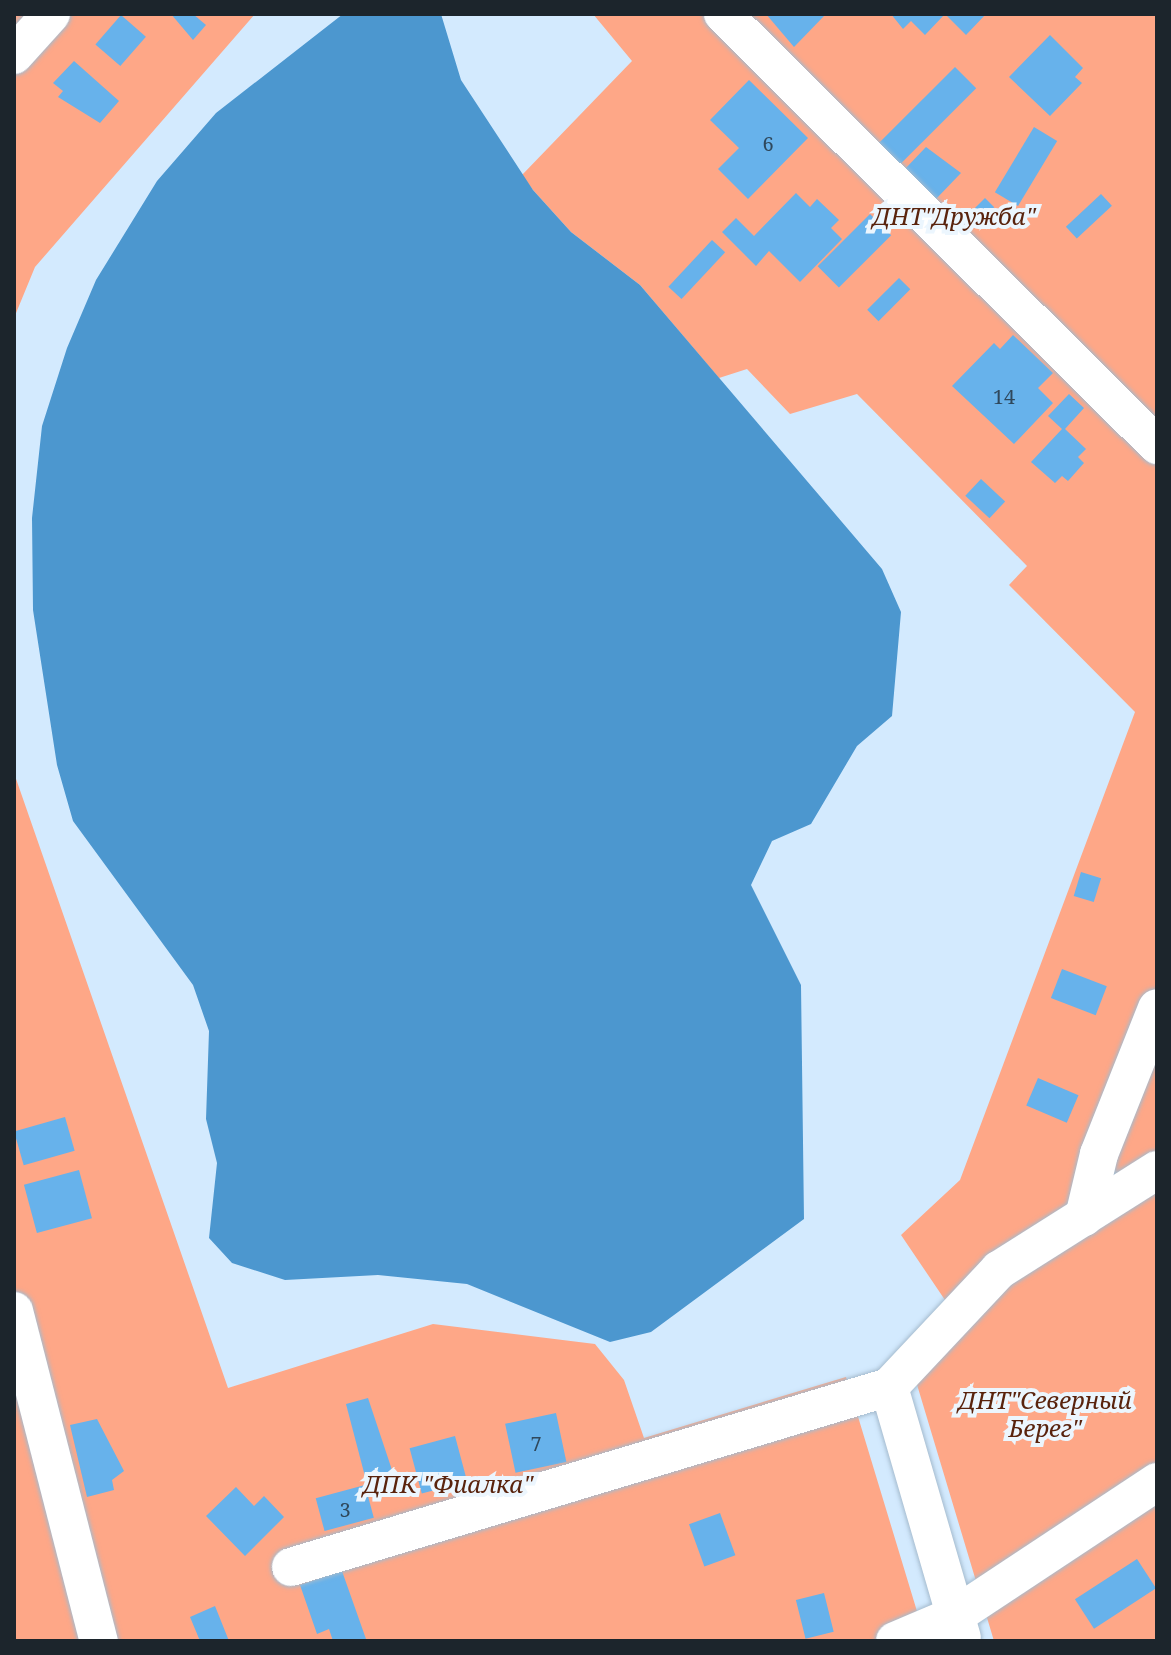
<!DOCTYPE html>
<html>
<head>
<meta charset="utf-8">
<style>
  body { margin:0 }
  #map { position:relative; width:1171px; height:1655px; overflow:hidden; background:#d3eafe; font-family:"Noto Serif",serif }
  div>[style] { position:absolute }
  .green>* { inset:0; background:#fea787 }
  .water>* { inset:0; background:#4c97cf }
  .building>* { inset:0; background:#67b2eb; transform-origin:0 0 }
  .roads { filter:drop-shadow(0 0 2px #a5bbce) drop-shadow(0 0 2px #a5bbce) }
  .minor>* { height:38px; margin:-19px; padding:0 19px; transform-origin:19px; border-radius:19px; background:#fff }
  span { translate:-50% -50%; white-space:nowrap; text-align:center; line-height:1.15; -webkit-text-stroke:8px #ecf6fe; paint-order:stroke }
  .number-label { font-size:20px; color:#2f485c }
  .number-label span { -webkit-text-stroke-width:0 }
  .park-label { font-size:24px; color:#59230d; font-style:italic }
  .frame { position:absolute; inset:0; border:16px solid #1c252c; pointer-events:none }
</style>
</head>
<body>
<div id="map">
  <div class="green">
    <i style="clip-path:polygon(14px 14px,255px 14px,35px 267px,14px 318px)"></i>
    <i style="clip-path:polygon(593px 14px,1157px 14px,1157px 1641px,994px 1641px,915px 1378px,966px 1331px,901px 1235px,960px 1180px,1135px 712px,1009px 585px,1027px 566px,857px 394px,790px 414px,747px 369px,719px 378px,640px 285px,571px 232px,533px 190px,522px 175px,632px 61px)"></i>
    <i style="clip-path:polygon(14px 773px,228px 1388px,433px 1324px,595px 1344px,624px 1380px,644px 1438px,846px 1377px,926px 1641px,14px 1641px)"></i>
  </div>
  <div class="water">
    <i style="clip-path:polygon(343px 14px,441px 14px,461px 80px,533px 190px,571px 232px,640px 285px,882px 569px,901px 612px,892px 716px,857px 746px,811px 824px,772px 841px,751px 885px,801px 985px,804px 1219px,651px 1332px,610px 1342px,467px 1284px,378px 1275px,285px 1280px,232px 1263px,209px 1238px,217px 1163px,206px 1119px,209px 1031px,193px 985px,73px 821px,57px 765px,33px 610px,32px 518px,42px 426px,67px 348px,96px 280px,157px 181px,216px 113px)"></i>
  </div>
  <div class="building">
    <i style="clip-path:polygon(171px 14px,193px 14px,206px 25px,193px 40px)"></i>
    <i style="clip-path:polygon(766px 14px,826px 14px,794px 47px)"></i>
    <i style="clip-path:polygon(891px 14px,986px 14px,966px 35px,945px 14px,925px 35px,911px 21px,903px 29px)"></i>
    <i style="left:121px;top:15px;width:33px;height:39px;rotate:41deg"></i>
    <i style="clip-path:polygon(1050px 35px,1083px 68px,1075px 77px,1082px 83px,1050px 116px,1009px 77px)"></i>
    <i style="clip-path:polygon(74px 61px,119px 101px,100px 123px,58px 97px,63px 91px,53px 83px)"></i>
    <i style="left:955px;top:67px;width:30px;height:109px;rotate:45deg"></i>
    <i style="clip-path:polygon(749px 80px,808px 138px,748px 199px,718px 169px,739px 148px,710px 120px)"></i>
    <i style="left:1034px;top:127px;width:27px;height:76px;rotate:31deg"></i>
    <i style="clip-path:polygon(926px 147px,961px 173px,935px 200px,904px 170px)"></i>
    <i style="clip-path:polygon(796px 193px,810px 207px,817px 199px,839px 220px,831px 228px,842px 239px,800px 282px,769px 251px,756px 266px,722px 232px,736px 218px,754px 236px)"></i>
    <i style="left:1101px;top:194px;width:16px;height:48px;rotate:47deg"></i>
    <i style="left:985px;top:198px;width:13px;height:33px;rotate:45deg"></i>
    <i style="left:870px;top:214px;width:30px;height:74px;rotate:45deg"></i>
    <i style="left:712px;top:240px;width:18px;height:64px;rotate:43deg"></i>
    <i style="left:899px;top:278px;width:16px;height:45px;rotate:45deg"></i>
    <i style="clip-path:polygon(1013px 335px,1053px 373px,1038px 388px,1053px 403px,1014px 444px,952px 386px,994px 343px,1000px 349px)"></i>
    <i style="clip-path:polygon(1069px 394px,1084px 408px,1065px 429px,1086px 449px,1078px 457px,1084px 463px,1068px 481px,1062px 476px,1055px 483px,1031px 462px,1062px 429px,1048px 416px)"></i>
    <i style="left:981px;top:479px;width:33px;height:23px;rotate:43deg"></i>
    <i style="left:1081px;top:872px;width:21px;height:25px;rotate:17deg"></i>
    <i style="left:1062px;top:969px;width:48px;height:31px;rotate:21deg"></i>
    <i style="left:1038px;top:1078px;width:44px;height:30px;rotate:23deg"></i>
    <i style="left:65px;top:1117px;width:35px;height:53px;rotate:74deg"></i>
    <i style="left:79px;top:1170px;width:50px;height:57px;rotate:75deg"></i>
    <i style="clip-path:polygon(368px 1398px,394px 1476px,367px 1484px,346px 1404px)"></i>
    <i style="left:556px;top:1413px;width:50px;height:52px;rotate:78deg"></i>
    <i style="clip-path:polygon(97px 1419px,124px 1471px,112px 1480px,114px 1490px,87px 1497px,70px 1425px)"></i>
    <i style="left:455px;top:1436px;width:47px;height:47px;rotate:75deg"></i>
    <i style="left:365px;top:1485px;width:34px;height:51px;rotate:75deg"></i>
    <i style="clip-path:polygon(236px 1487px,254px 1506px,264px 1496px,284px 1517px,245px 1556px,206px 1516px)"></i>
    <i style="left:720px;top:1513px;width:45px;height:33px;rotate:70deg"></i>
    <i style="left:1137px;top:1559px;width:35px;height:74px;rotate:57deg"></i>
    <i style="clip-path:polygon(342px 1571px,366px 1639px,360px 1641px,333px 1641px,329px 1629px,317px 1634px,300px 1585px)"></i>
    <i style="left:824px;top:1593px;width:40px;height:29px;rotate:76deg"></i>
    <i style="clip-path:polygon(215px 1606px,229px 1641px,200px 1641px,190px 1617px)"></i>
  </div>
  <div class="roads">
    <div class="minor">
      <i style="left:723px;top:14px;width:612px;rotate:44.8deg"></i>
      <i style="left:14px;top:55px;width:55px;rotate:-47.9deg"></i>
      <i style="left:1084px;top:1217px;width:65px;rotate:-76.6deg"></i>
      <i style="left:1099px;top:1154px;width:157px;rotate:-68.3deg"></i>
      <i style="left:14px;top:1311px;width:341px;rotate:75.6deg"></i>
      <i style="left:889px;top:1387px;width:161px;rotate:-46.8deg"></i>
      <i style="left:999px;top:1270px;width:187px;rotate:-32.3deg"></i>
      <i style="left:889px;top:1387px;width:261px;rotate:73.8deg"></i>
      <i style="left:291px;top:1567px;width:625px;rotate:-16.75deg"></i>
      <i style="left:895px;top:1641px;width:66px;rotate:-23.1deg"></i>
      <i style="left:956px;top:1615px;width:241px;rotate:-33.5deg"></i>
    </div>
  </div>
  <div class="number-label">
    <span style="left:768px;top:143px">6</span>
    <span style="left:1004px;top:396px">14</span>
    <span style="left:536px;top:1443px">7</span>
    <span style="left:345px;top:1509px">3</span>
  </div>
  <div class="park-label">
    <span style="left:954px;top:216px">ДНТ"Дружба"</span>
    <span style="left:1045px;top:1414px">ДНТ"Северный<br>Берег"</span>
    <span style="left:448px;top:1484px">ДПК "Фиалка"</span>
  </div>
  <div class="frame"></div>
</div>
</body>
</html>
